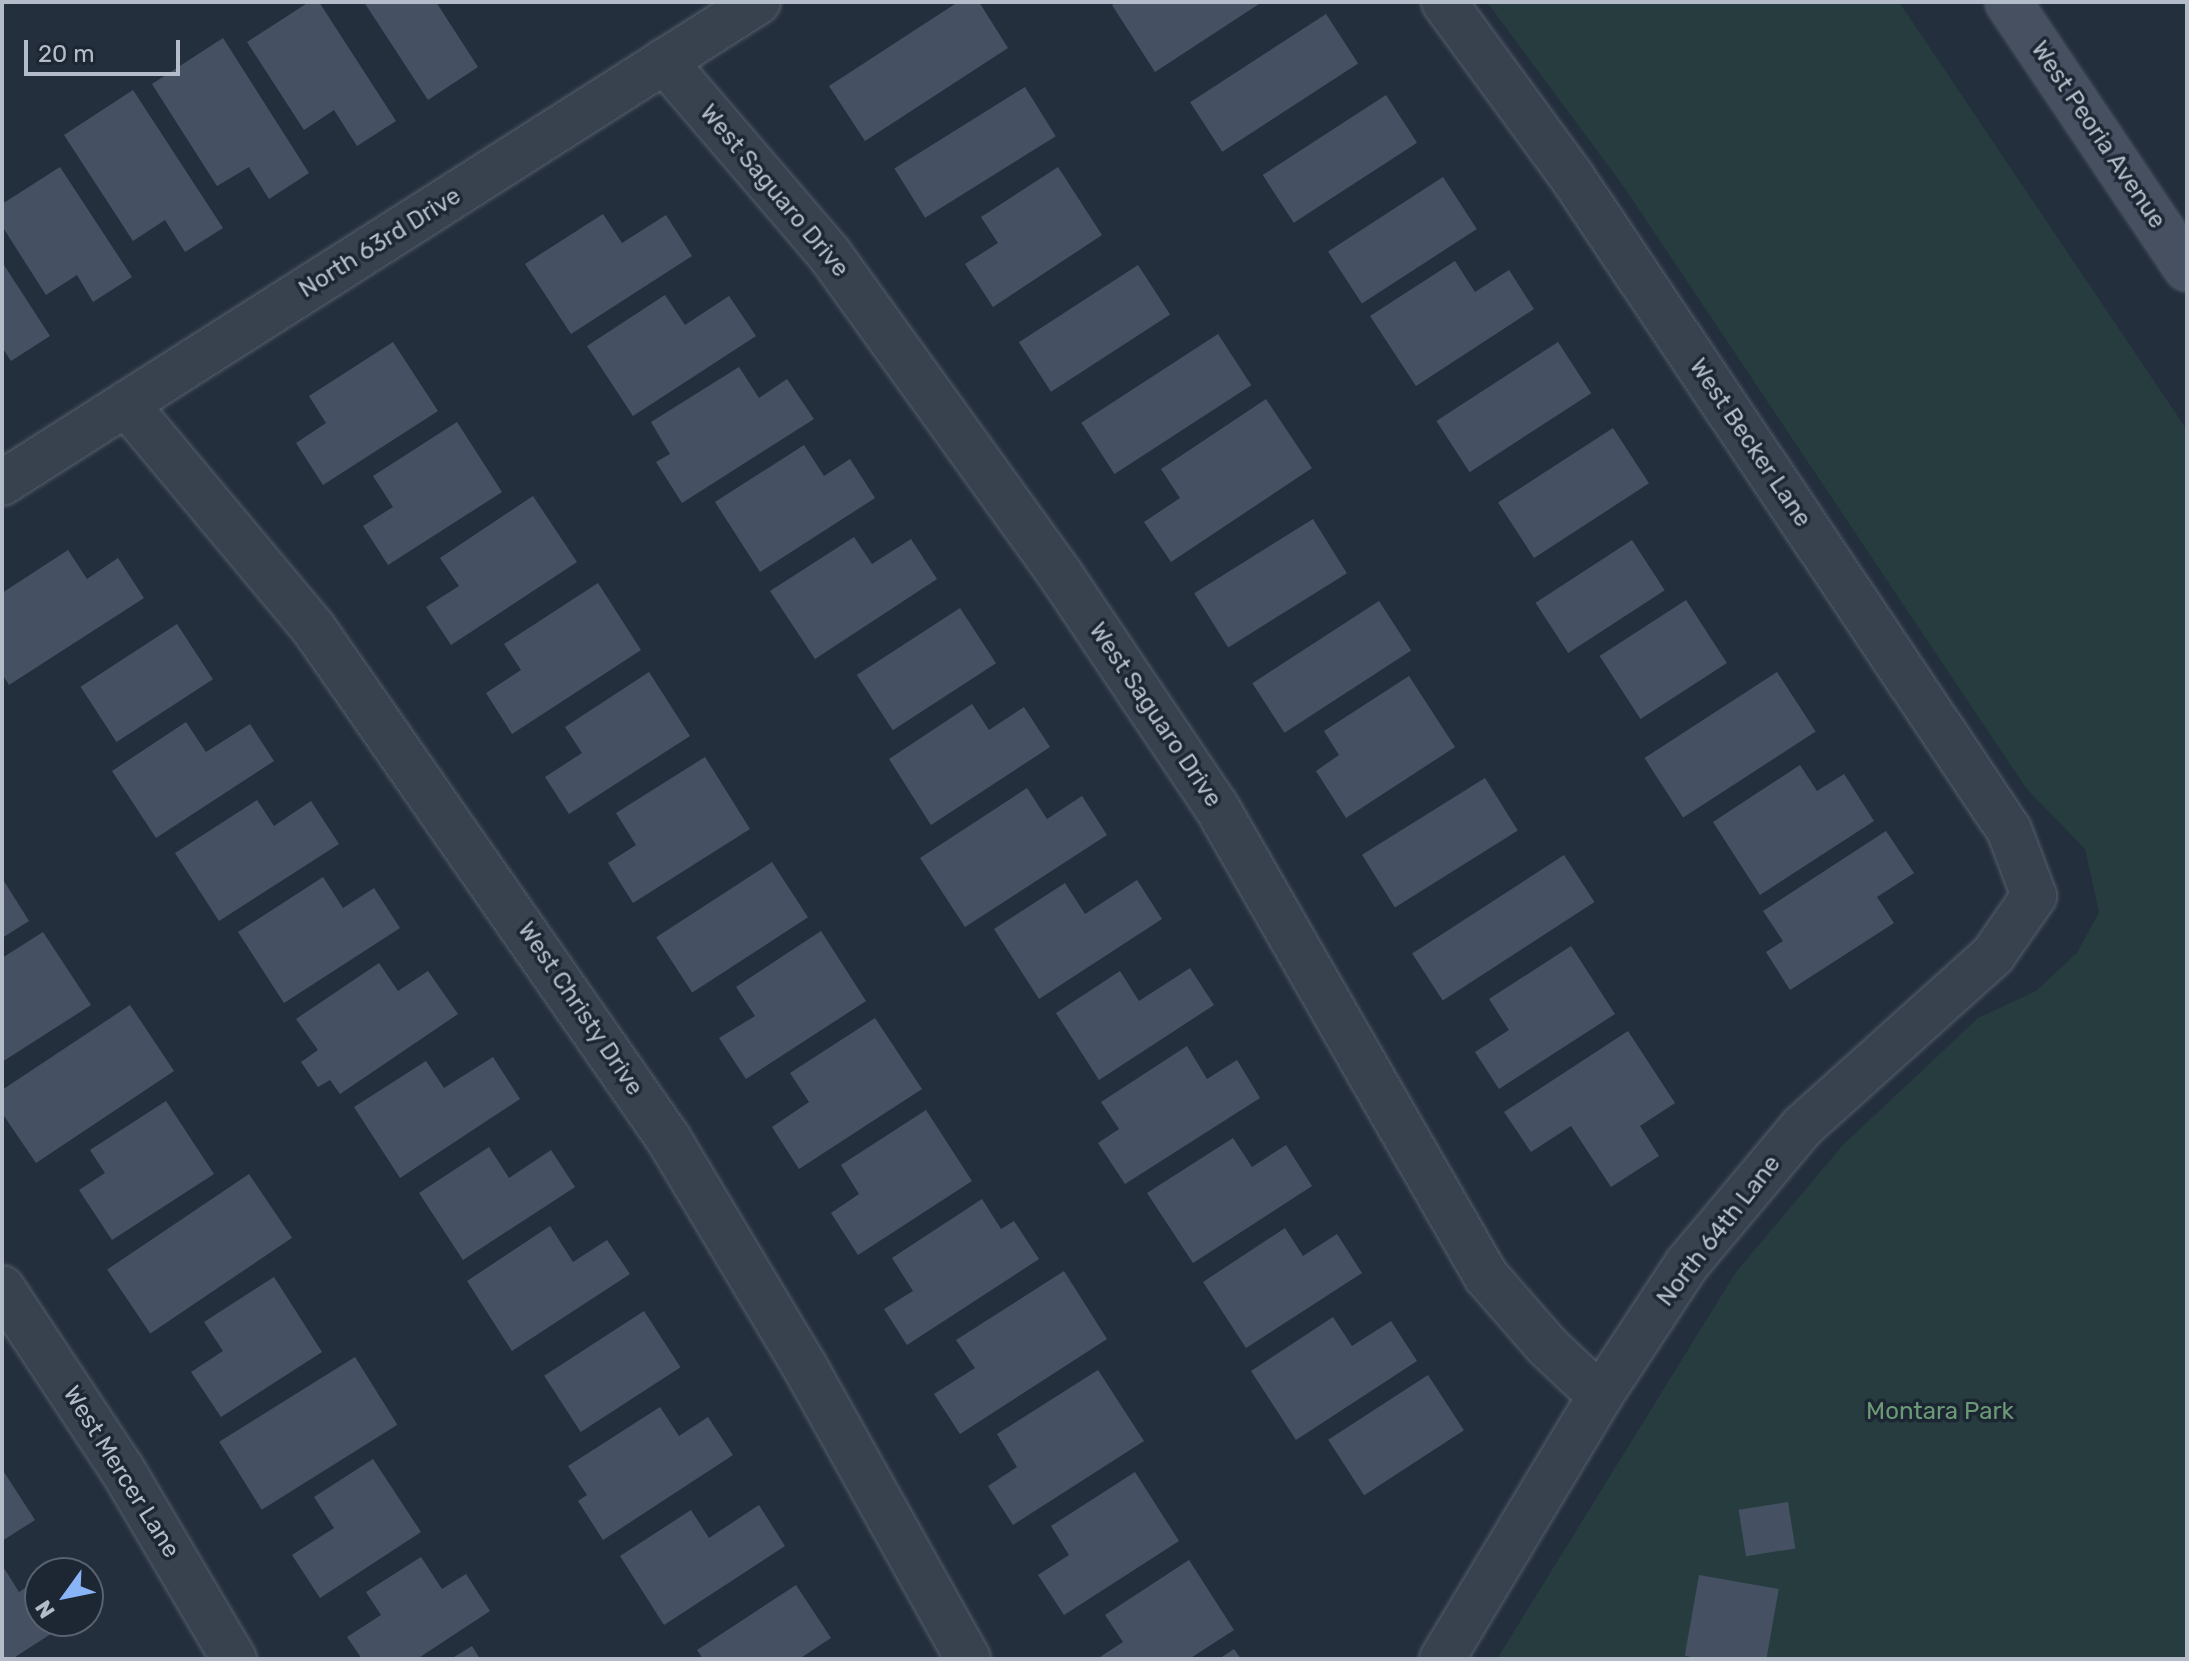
<!DOCTYPE html>
<html>
<head>
<meta charset="utf-8">
<style>
  body { margin:0 }
  #map { position:relative; width:2189px; height:1661px; overflow:hidden; background:#242f3e; font-family:Rubik,sans-serif }
  div>[style] { position:absolute }
  .green>* { inset:0; background:#263c3f }
  .building>* { inset:0; background:#455162; transform-origin:0 0 }
  .roads { filter:drop-shadow(0 0 2px #565f6c) drop-shadow(0 0 2px #565f6c) }
  .minor>* { height:44px; margin:-22px; padding:0 22px; transform-origin:22px; border-radius:22px; background:#38414e }
  .secondary>* { height:44px; margin:-22px; padding:0 22px; transform-origin:22px; border-radius:22px; background:#465061 }
  span { translate:-50% -50%; white-space:nowrap; text-align:center; line-height:1.15; -webkit-text-stroke:7px #1d2633; paint-order:stroke }
  .street-label { font-size:24px; color:#b4bcc9 }
  .park-label { font-size:24px; color:#6b9a76 }
  .frame { position:absolute; inset:0; border:4px solid #b4bcc9; pointer-events:none }
  .north { position:absolute; left:24px; top:1557px; width:80px; height:80px; box-sizing:border-box; background:#1d2633; border:2px solid #59626f; border-radius:50%; rotate:237deg; font-size:22px; font-weight:700; line-height:32px; text-align:center; color:#b4bcc9 }
  .north::after { content:''; display:block; margin:auto; width:28px; height:36px; background:#8ab4f8; clip-path:polygon(50% 0,100% 100%,50% 72%,0 100%) }
  .scale { position:absolute; left:24px; top:40px; width:156px; height:36px; box-sizing:border-box; border:4px solid #b4bcc9; border-top:0; padding-left:10px; font-size:24px; line-height:28px; white-space:nowrap; color:#b4bcc9; -webkit-text-stroke:6px #1d2633; paint-order:stroke }
</style>
</head>
<body>
<div id="map">
  <div class="green">
    <i style="clip-path:polygon(1487px 2px,1899px 2px,2187px 430px,2187px 1659px,1497px 1659px,1736px 1272px,1843px 1145px,1978px 1018px,2036px 991px,2077px 953px,2099px 912px,2085px 849px,2026px 788px,1624px 187px)"></i>
  </div>
  <div class="building">
    <i style="clip-path:polygon(309px 2px,319px 2px,396px 121px,357px 146px,334px 110px,304px 130px,247px 42px)"></i>
    <i style="clip-path:polygon(364px 2px,436px 2px,478px 67px,428px 100px)"></i>
    <i style="clip-path:polygon(958px 2px,979px 2px,1008px 48px,865px 141px,829px 86px)"></i>
    <i style="clip-path:polygon(1117px 2px,1262px 2px,1155px 72px,1112px 5px)"></i>
    <i style="left:1326px;top:14px;width:59px;height:162px;rotate:57deg"></i>
    <i style="clip-path:polygon(223px 38px,309px 173px,269px 199px,249px 167px,217px 186px,152px 84px)"></i>
    <i style="left:1025px;top:87px;width:58px;height:154px;rotate:58deg"></i>
    <i style="clip-path:polygon(133px 90px,223px 228px,185px 252px,165px 220px,133px 241px,64px 135px)"></i>
    <i style="left:1386px;top:95px;width:57px;height:147px;rotate:57deg"></i>
    <i style="clip-path:polygon(60px 167px,132px 277px,93px 302px,77px 275px,46px 295px,2px 226px,2px 204px)"></i>
    <i style="clip-path:polygon(1058px 167px,1102px 235px,993px 307px,965px 264px,998px 243px,981px 217px)"></i>
    <i style="left:1443px;top:177px;width:62px;height:137px;rotate:57deg"></i>
    <i style="clip-path:polygon(603px 214px,622px 243px,666px 215px,692px 256px,571px 334px,525px 264px)"></i>
    <i style="clip-path:polygon(1455px 261px,1475px 292px,1509px 270px,1534px 309px,1416px 386px,1370px 316px)"></i>
    <i style="clip-path:polygon(2px 262px,50px 336px,11px 361px,2px 347px)"></i>
    <i style="left:1138px;top:265px;width:59px;height:142px;rotate:57deg"></i>
    <i style="clip-path:polygon(665px 295px,685px 325px,729px 296px,756px 336px,633px 416px,587px 346px)"></i>
    <i style="left:1218px;top:334px;width:61px;height:163px;rotate:57deg"></i>
    <i style="clip-path:polygon(393px 342px,438px 411px,323px 485px,296px 443px,326px 423px,309px 396px)"></i>
    <i style="left:1558px;top:342px;width:61px;height:145px;rotate:57deg"></i>
    <i style="clip-path:polygon(739px 367px,759px 398px,787px 379px,814px 419px,682px 503px,656px 462px,670px 454px,651px 422px)"></i>
    <i style="clip-path:polygon(1266px 399px,1312px 468px,1171px 562px,1144px 522px,1180px 498px,1161px 469px)"></i>
    <i style="clip-path:polygon(457px 422px,502px 492px,388px 565px,363px 526px,393px 507px,373px 476px)"></i>
    <i style="left:1613px;top:428px;width:66px;height:137px;rotate:57deg"></i>
    <i style="clip-path:polygon(804px 445px,824px 476px,850px 459px,875px 498px,760px 572px,715px 502px)"></i>
    <i style="clip-path:polygon(533px 496px,577px 562px,451px 645px,426px 607px,459px 586px,440px 558px)"></i>
    <i style="left:1313px;top:519px;width:64px;height:140px;rotate:58deg"></i>
    <i style="clip-path:polygon(854px 537px,872px 564px,911px 539px,937px 579px,815px 659px,770px 591px)"></i>
    <i style="left:1632px;top:540px;width:60px;height:115px;rotate:57deg"></i>
    <i style="clip-path:polygon(68px 550px,87px 579px,118px 558px,144px 598px,9px 685px,2px 674px,2px 593px)"></i>
    <i style="clip-path:polygon(598px 583px,641px 650px,512px 734px,486px 693px,521px 670px,504px 644px)"></i>
    <i style="left:1686px;top:600px;width:75px;height:103px;rotate:57deg"></i>
    <i style="left:1379px;top:601px;width:59px;height:151px;rotate:57deg"></i>
    <i style="left:960px;top:608px;width:66px;height:123px;rotate:57deg"></i>
    <i style="left:177px;top:624px;width:66px;height:115px;rotate:57deg"></i>
    <i style="clip-path:polygon(649px 672px,690px 736px,569px 814px,545px 777px,582px 753px,565px 727px)"></i>
    <i style="left:1777px;top:672px;width:71px;height:158px;rotate:57deg"></i>
    <i style="clip-path:polygon(1409px 676px,1455px 747px,1346px 818px,1316px 771px,1339px 755px,1324px 731px)"></i>
    <i style="clip-path:polygon(972px 704px,989px 730px,1024px 707px,1050px 747px,931px 825px,889px 759px)"></i>
    <i style="clip-path:polygon(186px 722px,206px 752px,250px 724px,274px 761px,156px 838px,112px 771px)"></i>
    <i style="clip-path:polygon(705px 757px,750px 829px,633px 903px,608px 863px,636px 845px,616px 813px)"></i>
    <i style="clip-path:polygon(1800px 765px,1817px 791px,1844px 774px,1874px 821px,1760px 895px,1713px 822px)"></i>
    <i style="left:1485px;top:778px;width:62px;height:145px;rotate:58deg"></i>
    <i style="clip-path:polygon(1027px 788px,1047px 819px,1082px 796px,1107px 835px,965px 927px,920px 858px)"></i>
    <i style="clip-path:polygon(257px 800px,274px 826px,311px 801px,339px 844px,219px 921px,175px 853px)"></i>
    <i style="clip-path:polygon(1886px 831px,1914px 873px,1877px 897px,1894px 923px,1790px 990px,1766px 952px,1783px 941px,1763px 911px)"></i>
    <i style="left:1564px;top:855px;width:56px;height:181px;rotate:57deg"></i>
    <i style="left:772px;top:862px;width:66px;height:138px;rotate:57deg"></i>
    <i style="clip-path:polygon(323px 877px,343px 908px,374px 888px,400px 928px,284px 1003px,238px 932px)"></i>
    <i style="clip-path:polygon(2px 878px,29px 921px,2px 938px)"></i>
    <i style="clip-path:polygon(1137px 880px,1162px 919px,1039px 999px,994px 929px,1065px 883px,1085px 914px)"></i>
    <i style="clip-path:polygon(821px 931px,866px 1001px,746px 1079px,719px 1038px,755px 1016px,736px 987px)"></i>
    <i style="clip-path:polygon(43px 932px,91px 1005px,2px 1062px,2px 958px)"></i>
    <i style="clip-path:polygon(1571px 946px,1615px 1014px,1499px 1089px,1475px 1052px,1509px 1030px,1489px 999px)"></i>
    <i style="clip-path:polygon(379px 963px,398px 991px,428px 971px,458px 1014px,340px 1094px,330px 1080px,318px 1087px,301px 1062px,318px 1050px,296px 1019px)"></i>
    <i style="clip-path:polygon(1190px 968px,1214px 1005px,1099px 1080px,1056px 1013px,1120px 971px,1139px 1001px)"></i>
    <i style="clip-path:polygon(130px 1005px,174px 1071px,36px 1163px,2px 1113px,2px 1090px)"></i>
    <i style="clip-path:polygon(875px 1018px,922px 1089px,799px 1169px,772px 1127px,809px 1102px,790px 1073px)"></i>
    <i style="clip-path:polygon(1628px 1031px,1675px 1103px,1640px 1126px,1659px 1156px,1611px 1187px,1571px 1126px,1531px 1152px,1504px 1112px)"></i>
    <i style="clip-path:polygon(1187px 1046px,1207px 1079px,1237px 1060px,1260px 1098px,1125px 1184px,1098px 1143px,1119px 1129px,1101px 1102px)"></i>
    <i style="clip-path:polygon(493px 1057px,520px 1099px,400px 1178px,354px 1107px,426px 1061px,444px 1088px)"></i>
    <i style="clip-path:polygon(166px 1101px,214px 1174px,112px 1240px,79px 1190px,105px 1173px,90px 1150px)"></i>
    <i style="clip-path:polygon(926px 1110px,972px 1181px,858px 1255px,831px 1213px,859px 1194px,841px 1165px)"></i>
    <i style="clip-path:polygon(1233px 1138px,1252px 1167px,1286px 1145px,1312px 1186px,1193px 1263px,1147px 1193px)"></i>
    <i style="clip-path:polygon(489px 1147px,509px 1178px,551px 1150px,575px 1187px,463px 1260px,419px 1193px)"></i>
    <i style="left:249px;top:1174px;width:77px;height:171px;rotate:56deg"></i>
    <i style="clip-path:polygon(982px 1199px,1001px 1229px,1014px 1221px,1039px 1259px,907px 1345px,884px 1309px,913px 1291px,892px 1258px)"></i>
    <i style="clip-path:polygon(550px 1226px,573px 1262px,607px 1240px,630px 1274px,512px 1351px,467px 1281px)"></i>
    <i style="clip-path:polygon(1285px 1228px,1303px 1256px,1337px 1234px,1362px 1273px,1246px 1348px,1203px 1282px)"></i>
    <i style="clip-path:polygon(1064px 1271px,1107px 1339px,960px 1434px,934px 1394px,975px 1368px,956px 1340px)"></i>
    <i style="clip-path:polygon(274px 1277px,322px 1352px,221px 1417px,191px 1372px,223px 1351px,204px 1322px)"></i>
    <i style="left:644px;top:1311px;width:67px;height:119px;rotate:57deg"></i>
    <i style="clip-path:polygon(1333px 1317px,1352px 1346px,1391px 1321px,1417px 1361px,1296px 1440px,1251px 1371px)"></i>
    <i style="left:355px;top:1357px;width:80px;height:160px;rotate:58deg"></i>
    <i style="clip-path:polygon(1098px 1370px,1144px 1441px,1013px 1525px,988px 1486px,1017px 1467px,997px 1434px)"></i>
    <i style="left:1428px;top:1375px;width:66px;height:119px;rotate:57deg"></i>
    <i style="clip-path:polygon(660px 1407px,679px 1436px,708px 1417px,733px 1455px,603px 1540px,578px 1501px,587px 1495px,568px 1466px)"></i>
    <i style="clip-path:polygon(373px 1459px,421px 1532px,320px 1598px,292px 1555px,334px 1528px,314px 1497px)"></i>
    <i style="clip-path:polygon(2px 1469px,35px 1520px,2px 1541px)"></i>
    <i style="clip-path:polygon(1135px 1472px,1179px 1541px,1064px 1615px,1038px 1575px,1069px 1555px,1051px 1526px)"></i>
    <i style="left:1788px;top:1502px;width:47px;height:50px;rotate:81deg"></i>
    <i style="clip-path:polygon(759px 1505px,785px 1546px,664px 1625px,620px 1556px,691px 1510px,709px 1538px)"></i>
    <i style="clip-path:polygon(421px 1557px,442px 1589px,466px 1574px,490px 1611px,417px 1659px,362px 1659px,347px 1637px,381px 1615px,366px 1592px)"></i>
    <i style="clip-path:polygon(1189px 1560px,1234px 1630px,1189px 1659px,1097px 1659px,1123px 1642px,1105px 1615px)"></i>
    <i style="clip-path:polygon(2px 1565px,19px 1592px,40px 1578px,40px 1621px,71px 1621px,12px 1659px,2px 1659px)"></i>
    <i style="left:1699px;top:1575px;width:81px;height:82px;rotate:10deg"></i>
    <i style="clip-path:polygon(796px 1585px,831px 1638px,799px 1659px,703px 1659px,697px 1650px)"></i>
    <i style="clip-path:polygon(472px 1646px,480px 1659px,451px 1659px)"></i>
    <i style="clip-path:polygon(1234px 1649px,1241px 1659px,1219px 1659px)"></i>
  </div>
  <div class="roads">
    <div class="minor">
      <i style="left:664px;top:61px;width:255px;rotate:49.4deg"></i>
      <i style="left:830px;top:255px;width:393px;rotate:54.2deg"></i>
      <i style="left:1060px;top:574px;width:280px;rotate:56.1deg"></i>
      <i style="left:1216px;top:806px;width:542px;rotate:60.12deg"></i>
      <i style="left:1486px;top:1276px;width:93px;rotate:48.9deg"></i>
      <i style="left:1547px;top:1346px;width:73px;rotate:43.3deg"></i>
      <i style="left:126px;top:404px;width:293px;rotate:50.1deg"></i>
      <i style="left:314px;top:629px;width:620px;rotate:55.18deg"></i>
      <i style="left:668px;top:1138px;width:267px;rotate:59.1deg"></i>
      <i style="left:805px;top:1367px;width:334px;rotate:60.8deg"></i>
      <i style="left:2px;top:483px;width:896px;rotate:-32.47deg"></i>
      <i style="left:2px;top:1288px;width:217px;rotate:56.5deg"></i>
      <i style="left:122px;top:1469px;width:221px;rotate:59.5deg"></i>
      <i style="left:1442px;top:1659px;width:307px;rotate:-59deg"></i>
      <i style="left:1600px;top:1396px;width:158px;rotate:-56.6deg"></i>
      <i style="left:1687px;top:1264px;width:179px;rotate:-50deg"></i>
      <i style="left:1802px;top:1127px;width:257px;rotate:-42deg"></i>
      <i style="left:1993px;top:955px;width:72px;rotate:-55.2deg"></i>
      <i style="left:2034px;top:896px;width:71px;rotate:-110.7deg"></i>
      <i style="left:2009px;top:830px;width:786px;rotate:-123.79deg"></i>
      <i style="left:1572px;top:177px;width:217px;rotate:-126.2deg"></i>
    </div>
    <div class="secondary">
      <i style="left:2008px;top:2px;width:321px;rotate:56.1deg"></i>
    </div>
  </div>
  <div class="street-label">
    <span style="left:2098px;top:135px;rotate:56deg">West Peoria Avenue</span>
    <span style="left:774px;top:191px;rotate:50deg">West Saguaro Drive</span>
    <span style="left:380px;top:243px;rotate:-32deg">North 63rd Drive</span>
    <span style="left:1750px;top:443px;rotate:56deg">West Becker Lane</span>
    <span style="left:1155px;top:715px;rotate:56deg">West Saguaro Drive</span>
    <span style="left:580px;top:1009px;rotate:56deg">West Christy Drive</span>
    <span style="left:1719px;top:1231px;rotate:-52deg">North 64th Lane</span>
    <span style="left:121px;top:1472px;rotate:58deg">West Mercer Lane</span>
  </div>
  <div class="park-label">
    <span style="left:1940px;top:1412px">Montara Park</span>
  </div>
  <div class="frame"></div>
  <div class="north">N</div>
  <div class="scale">20 m</div>
</div>
</body>
</html>
